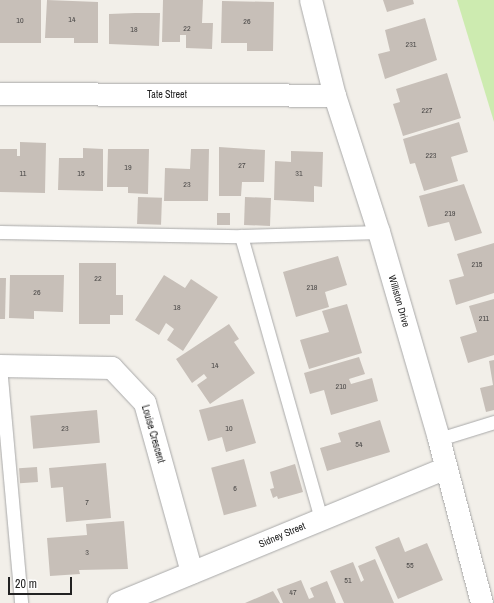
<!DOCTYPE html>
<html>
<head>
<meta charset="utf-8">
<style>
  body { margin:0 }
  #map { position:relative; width:494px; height:603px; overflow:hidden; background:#f2efe9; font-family:"Archivo Narrow",sans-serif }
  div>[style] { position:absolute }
  .grass>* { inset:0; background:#cdebb0 }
  .building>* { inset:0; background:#c7bfb8; transform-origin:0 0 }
  .roads { filter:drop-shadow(0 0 1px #a9a9a9) drop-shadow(0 0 1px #a9a9a9) }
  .service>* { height:13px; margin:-6.5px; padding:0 6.5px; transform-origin:6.5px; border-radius:6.5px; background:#fff }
  .minor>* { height:22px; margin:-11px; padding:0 11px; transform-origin:11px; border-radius:11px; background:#fff }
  span { translate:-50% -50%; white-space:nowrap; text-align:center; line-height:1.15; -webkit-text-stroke:3.5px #fff; paint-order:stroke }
  .number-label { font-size:8px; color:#4b4948 }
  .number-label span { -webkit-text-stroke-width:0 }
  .street-label { font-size:10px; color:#222 }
  .scale { position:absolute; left:8px; top:577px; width:64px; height:18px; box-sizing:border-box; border:2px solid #222; border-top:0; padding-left:5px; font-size:12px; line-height:14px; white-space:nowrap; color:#222; -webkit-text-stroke:3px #fff; paint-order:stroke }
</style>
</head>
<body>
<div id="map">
  <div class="grass">
    <i style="clip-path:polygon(457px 0,494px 0,494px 122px)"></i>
  </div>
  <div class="building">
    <i style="left:0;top:0;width:41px;height:43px"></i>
    <i style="clip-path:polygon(47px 0,98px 2px,98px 43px,74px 43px,74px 38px,45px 38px)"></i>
    <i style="clip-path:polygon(163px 0,203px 0,202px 23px,213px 23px,212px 49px,186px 48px,186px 35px,180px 35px,180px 42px,162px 42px)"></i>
    <i style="clip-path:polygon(383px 0,413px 0,414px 4px,387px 12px)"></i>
    <i style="clip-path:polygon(222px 1px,274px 2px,273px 51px,247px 51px,247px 43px,221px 43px)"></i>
    <i style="clip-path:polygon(135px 13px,160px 13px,159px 46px,109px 44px,109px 14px)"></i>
    <i style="clip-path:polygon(425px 18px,437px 60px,385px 79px,378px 54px,390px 51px,385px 30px)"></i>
    <i style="clip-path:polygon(447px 73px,461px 118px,403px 136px,393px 104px,400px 102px,396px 89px)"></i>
    <i style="clip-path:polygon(459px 122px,468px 152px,451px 157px,458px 181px,424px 191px,415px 163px,410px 164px,403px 139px)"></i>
    <i style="clip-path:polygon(20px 142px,46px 143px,45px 193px,0 192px,0 149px,17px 149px,17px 156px,20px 156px)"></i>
    <i style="clip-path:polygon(219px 147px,265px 150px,264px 182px,242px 182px,241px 196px,219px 196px)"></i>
    <i style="clip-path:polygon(83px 148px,103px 149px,103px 191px,58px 190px,59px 158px,83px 158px)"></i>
    <i style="clip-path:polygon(108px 149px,149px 149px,148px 194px,128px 193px,128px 187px,107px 187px)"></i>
    <i style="clip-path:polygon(191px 149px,209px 149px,208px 201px,164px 201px,165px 168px,190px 169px)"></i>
    <i style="clip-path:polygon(291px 151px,323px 152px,322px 187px,314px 186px,314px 202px,274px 200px,275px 161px,291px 162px)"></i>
    <i style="clip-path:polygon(464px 184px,482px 233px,455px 241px,449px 222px,428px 227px,419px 196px)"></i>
    <i style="left:138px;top:197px;width:24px;height:27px;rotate:2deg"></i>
    <i style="left:245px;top:197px;width:26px;height:28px;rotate:2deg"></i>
    <i style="left:217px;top:213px;width:13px;height:12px"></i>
    <i style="clip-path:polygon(494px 243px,494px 293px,456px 305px,449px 280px,464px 276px,457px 254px)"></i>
    <i style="clip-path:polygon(338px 256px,347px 285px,325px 292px,329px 307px,296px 317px,283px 272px)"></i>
    <i style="clip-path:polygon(79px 263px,116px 263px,116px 295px,123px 295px,123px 315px,110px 315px,110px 324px,79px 324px)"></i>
    <i style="clip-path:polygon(10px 275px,64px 275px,63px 312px,34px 311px,34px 319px,9px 318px)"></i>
    <i style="clip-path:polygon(164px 275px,185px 288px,191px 279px,218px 297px,183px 351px,167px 340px,174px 329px,166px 323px,159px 335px,135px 320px)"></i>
    <i style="clip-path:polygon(0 278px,6px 278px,5px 319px,0 319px)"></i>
    <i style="clip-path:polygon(494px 299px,494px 355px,468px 363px,460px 337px,477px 332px,469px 306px)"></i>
    <i style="clip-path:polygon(347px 304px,362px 353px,309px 369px,300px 340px,329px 332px,322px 311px)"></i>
    <i style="clip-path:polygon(229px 324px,239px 339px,234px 342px,255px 373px,210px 404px,197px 385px,207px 378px,204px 374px,192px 383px,176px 359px)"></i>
    <i style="clip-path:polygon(359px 357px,365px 374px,349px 379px,351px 384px,372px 378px,378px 401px,331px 415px,324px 390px,310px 394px,304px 373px)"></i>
    <i style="clip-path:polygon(494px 360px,494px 410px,486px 412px,480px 388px,493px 385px,489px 361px)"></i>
    <i style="clip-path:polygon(243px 399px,256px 443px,226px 452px,222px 437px,208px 441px,199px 410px)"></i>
    <i style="left:97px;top:410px;width:33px;height:67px;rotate:85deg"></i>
    <i style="clip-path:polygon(380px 420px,390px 452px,327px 471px,320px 448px,341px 442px,338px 433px)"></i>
    <i style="left:244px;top:459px;width:49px;height:34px;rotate:75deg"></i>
    <i style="clip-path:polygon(106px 463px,111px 518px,66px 522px,63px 487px,51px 488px,49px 468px)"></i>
    <i style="clip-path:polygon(295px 464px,303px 492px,278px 499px,277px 496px,273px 498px,270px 489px,274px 488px,270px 472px)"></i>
    <i style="left:37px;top:467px;width:15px;height:18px;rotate:86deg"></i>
    <i style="clip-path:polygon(124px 521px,128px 569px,79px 570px,80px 574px,50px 576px,47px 538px,87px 535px,86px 524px)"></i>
    <i style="clip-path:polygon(399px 537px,405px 552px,427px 543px,443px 580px,398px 599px,375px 547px)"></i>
    <i style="clip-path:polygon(375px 559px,394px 603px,344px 603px,330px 571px,353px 562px,361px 582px,364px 580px,358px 566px)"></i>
    <i style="clip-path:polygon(301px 580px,309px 599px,314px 597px,310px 588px,327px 581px,336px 603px,283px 603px,277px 589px)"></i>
    <i style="clip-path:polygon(273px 591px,280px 603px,245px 603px)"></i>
  </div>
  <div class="roads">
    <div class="service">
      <i style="left:0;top:232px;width:241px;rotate:1deg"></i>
      <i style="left:241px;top:236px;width:138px;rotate:-1.7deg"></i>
      <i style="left:241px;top:236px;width:293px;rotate:74.2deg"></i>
      <i style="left:0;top:366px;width:238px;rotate:84.9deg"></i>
      <i style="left:439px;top:439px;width:58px;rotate:-17.2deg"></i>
    </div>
    <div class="minor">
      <i style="left:311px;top:0;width:99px;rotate:76deg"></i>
      <i style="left:335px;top:96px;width:143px;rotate:72.1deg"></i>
      <i style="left:379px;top:232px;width:216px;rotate:73.8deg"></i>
      <i style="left:439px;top:439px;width:170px;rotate:75.3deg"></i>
      <i style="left:0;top:94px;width:335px;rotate:0.3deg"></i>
      <i style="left:0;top:366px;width:112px;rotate:1deg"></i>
      <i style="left:112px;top:368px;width:48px;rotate:46.7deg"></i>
      <i style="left:145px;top:403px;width:176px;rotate:74.5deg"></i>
      <i style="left:119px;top:603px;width:354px;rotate:-22.4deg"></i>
    </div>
  </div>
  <div class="number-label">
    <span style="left:72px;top:20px">14</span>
    <span style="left:20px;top:21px">10</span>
    <span style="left:247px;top:22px">26</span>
    <span style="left:187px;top:29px">22</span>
    <span style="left:134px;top:30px">18</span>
    <span style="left:411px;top:45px">231</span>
    <span style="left:427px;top:111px">227</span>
    <span style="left:431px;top:156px">223</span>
    <span style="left:242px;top:166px">27</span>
    <span style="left:128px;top:168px">19</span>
    <span style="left:23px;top:174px">11</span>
    <span style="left:81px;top:174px">15</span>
    <span style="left:299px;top:174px">31</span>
    <span style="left:187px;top:185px">23</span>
    <span style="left:450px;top:214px">219</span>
    <span style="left:477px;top:265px">215</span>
    <span style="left:98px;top:279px">22</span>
    <span style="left:312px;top:288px">218</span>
    <span style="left:37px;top:293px">26</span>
    <span style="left:177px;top:308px">18</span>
    <span style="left:484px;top:319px">211</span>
    <span style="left:215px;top:366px">14</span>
    <span style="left:341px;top:387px">210</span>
    <span style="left:65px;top:429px">23</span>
    <span style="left:229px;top:429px">10</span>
    <span style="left:359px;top:445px">54</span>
    <span style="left:235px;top:489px">6</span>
    <span style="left:87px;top:503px">7</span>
    <span style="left:87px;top:553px">3</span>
    <span style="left:410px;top:566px">55</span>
    <span style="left:348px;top:581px">51</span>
    <span style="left:293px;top:593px">47</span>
  </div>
  <div class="street-label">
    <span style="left:167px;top:95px">Tate Street</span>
    <span style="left:399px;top:301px;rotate:74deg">Williston Drive</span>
    <span style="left:153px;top:434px;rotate:74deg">Louise Crescent</span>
    <span style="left:282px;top:535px;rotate:-23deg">Sidney Street</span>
  </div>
  <div class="scale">20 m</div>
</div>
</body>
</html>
